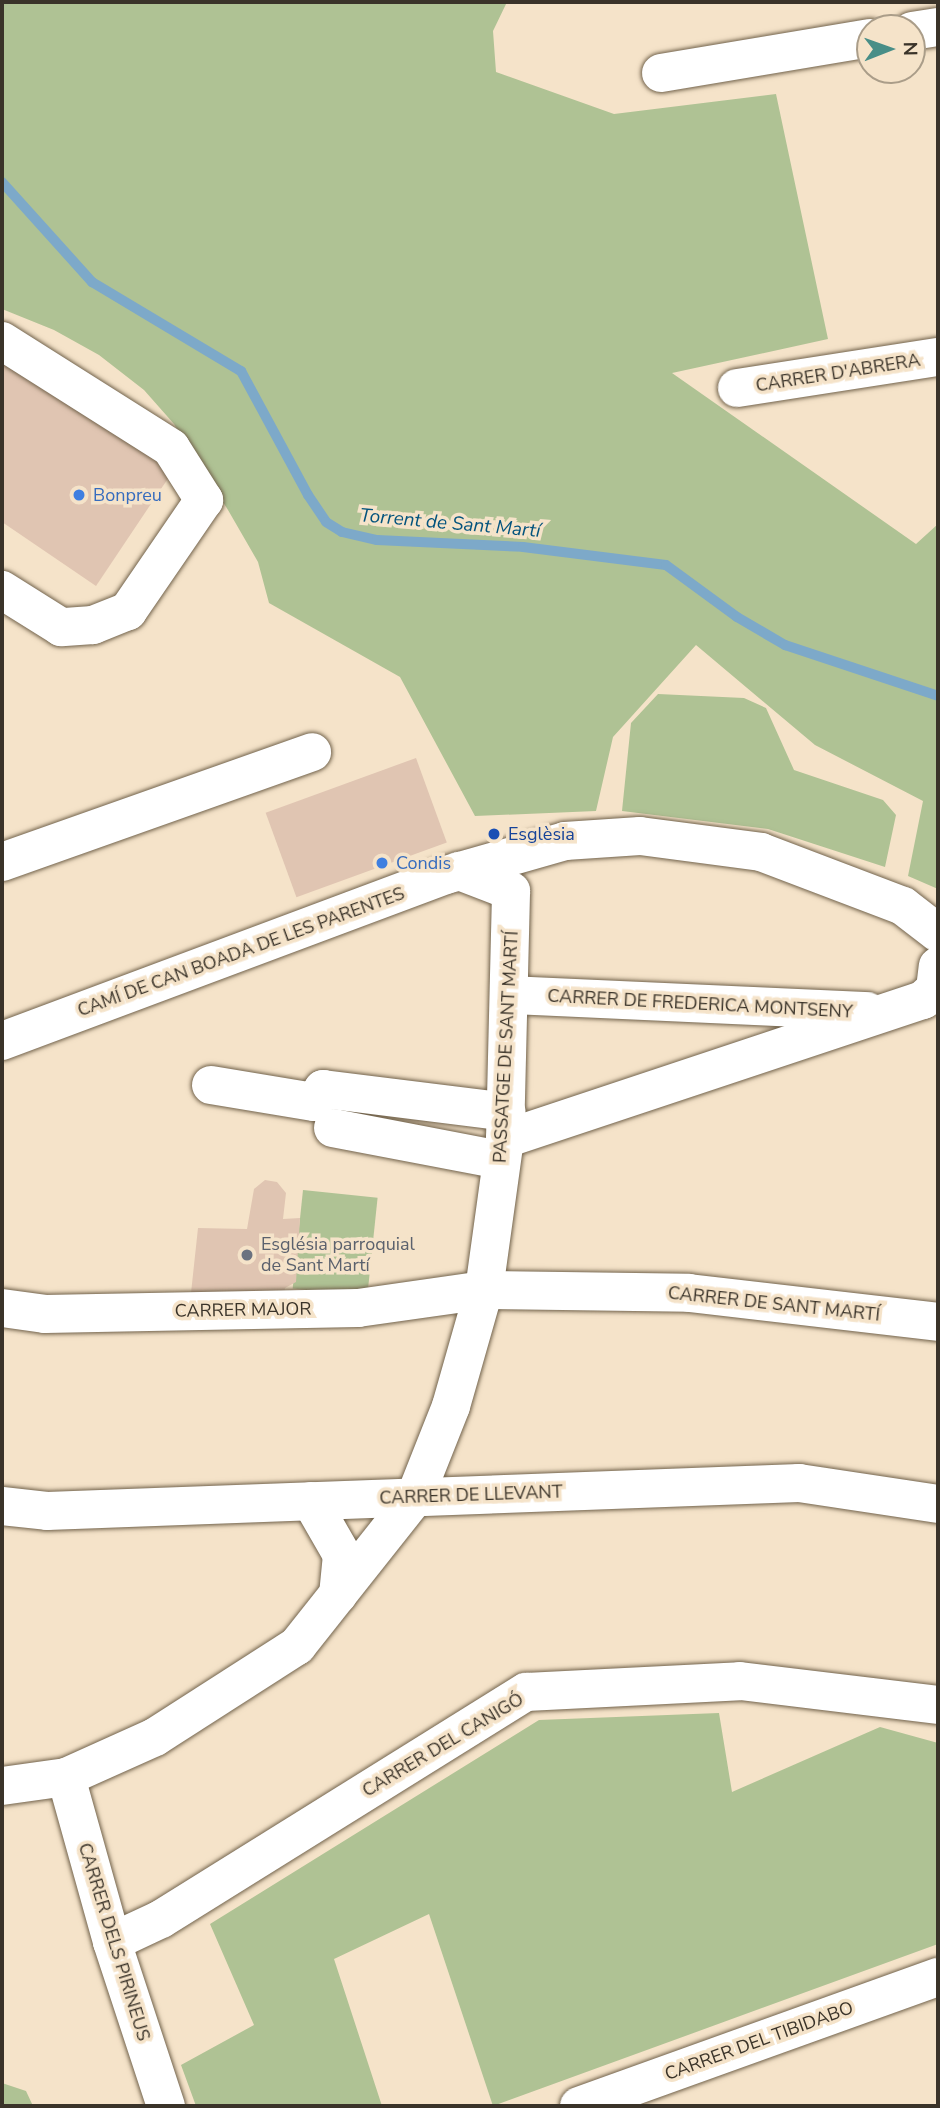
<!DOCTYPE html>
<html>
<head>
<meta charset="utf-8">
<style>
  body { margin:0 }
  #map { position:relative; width:940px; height:2108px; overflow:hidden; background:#f5e3c9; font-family:"Nunito Sans",sans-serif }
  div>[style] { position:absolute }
  .green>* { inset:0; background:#afc294; transform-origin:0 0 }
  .stream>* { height:10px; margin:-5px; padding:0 5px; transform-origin:5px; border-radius:5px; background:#7da9c9 }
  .building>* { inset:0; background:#e0c5b2; transform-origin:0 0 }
  .roads { filter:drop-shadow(0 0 2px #72634c) drop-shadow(0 0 2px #72634c) }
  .minor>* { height:38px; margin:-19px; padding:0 19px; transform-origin:19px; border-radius:19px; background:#fff }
  .dots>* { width:19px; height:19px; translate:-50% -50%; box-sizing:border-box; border:4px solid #f5e3c9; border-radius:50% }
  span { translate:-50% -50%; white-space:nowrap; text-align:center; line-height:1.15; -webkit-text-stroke:7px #f5e3c9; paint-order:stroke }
  .street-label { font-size:18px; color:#3a3329 }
  .shop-label { font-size:18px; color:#366cbe }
  .left { translate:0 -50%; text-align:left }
  .transit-label { font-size:18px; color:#164399 }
  .worship-label { font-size:18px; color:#5b616d }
  .water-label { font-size:19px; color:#03537d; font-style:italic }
  .frame { position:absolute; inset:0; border:4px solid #3a3329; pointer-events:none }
  .north { position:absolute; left:856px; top:14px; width:70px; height:70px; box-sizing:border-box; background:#f5e3c9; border:2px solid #aa9d89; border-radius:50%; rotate:89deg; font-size:19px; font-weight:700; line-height:28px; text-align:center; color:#3a3329 }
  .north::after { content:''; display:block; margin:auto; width:24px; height:32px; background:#488e87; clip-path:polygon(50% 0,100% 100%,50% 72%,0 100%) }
</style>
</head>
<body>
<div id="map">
  <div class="green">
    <i style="clip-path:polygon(2px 2px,507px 2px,493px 31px,496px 72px,614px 114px,776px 94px,828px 339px,672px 373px,916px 544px,938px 524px,938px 889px,908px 876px,923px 801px,815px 745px,696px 645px,613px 737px,596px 811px,475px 816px,400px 677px,269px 603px,258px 562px,228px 510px,174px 424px,144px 390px,99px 355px,54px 330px,2px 309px)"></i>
    <i style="clip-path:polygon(658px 694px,744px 698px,766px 708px,794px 770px,883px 800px,896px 815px,885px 867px,768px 829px,622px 811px,631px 723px)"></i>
    <i style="left:303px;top:1190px;width:75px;height:99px;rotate:6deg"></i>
    <i style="clip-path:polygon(719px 1713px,732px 1792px,880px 1727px,938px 1743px,938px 1944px,493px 2106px,429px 1914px,334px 1959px,382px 2106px,196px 2106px,181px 2065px,254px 2025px,210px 1924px,539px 1720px)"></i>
    <i style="clip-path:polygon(2px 2083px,26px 2091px,33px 2106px,2px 2106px)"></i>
  </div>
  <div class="stream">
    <i style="left:2px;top:182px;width:135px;rotate:48deg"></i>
    <i style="left:92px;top:282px;width:174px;rotate:30.9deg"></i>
    <i style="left:241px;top:371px;width:141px;rotate:61.6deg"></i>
    <i style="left:308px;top:495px;width:32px;rotate:56deg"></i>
    <i style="left:326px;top:522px;width:19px;rotate:32deg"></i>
    <i style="left:342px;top:532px;width:36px;rotate:13deg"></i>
    <i style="left:377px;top:540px;width:146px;rotate:2.7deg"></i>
    <i style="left:523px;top:547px;width:144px;rotate:7.2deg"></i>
    <i style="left:666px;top:565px;width:88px;rotate:36.2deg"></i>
    <i style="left:737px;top:617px;width:56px;rotate:30.3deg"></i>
    <i style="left:785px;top:645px;width:161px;rotate:18.4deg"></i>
  </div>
  <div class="building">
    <i style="clip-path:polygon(2px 351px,175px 468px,96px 586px,2px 522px)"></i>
    <i style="left:416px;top:758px;width:90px;height:160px;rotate:70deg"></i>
    <i style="clip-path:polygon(265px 1180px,277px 1182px,286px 1193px,283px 1219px,300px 1218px,296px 1282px,285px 1288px,283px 1305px,191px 1293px,198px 1228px,247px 1229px,254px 1189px)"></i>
  </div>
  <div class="roads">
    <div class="minor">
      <i style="left:912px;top:31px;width:26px;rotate:-9deg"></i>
      <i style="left:661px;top:73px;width:212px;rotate:-9.5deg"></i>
      <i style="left:2px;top:341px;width:200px;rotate:32.3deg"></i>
      <i style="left:171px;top:448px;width:62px;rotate:57.6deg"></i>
      <i style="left:204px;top:500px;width:135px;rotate:124.4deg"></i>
      <i style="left:128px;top:611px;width:38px;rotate:158deg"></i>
      <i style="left:93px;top:625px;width:32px;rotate:176deg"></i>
      <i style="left:61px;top:627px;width:70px;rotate:-147.9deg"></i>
      <i style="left:737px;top:388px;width:203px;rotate:-8.8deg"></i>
      <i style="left:2px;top:862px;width:329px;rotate:-19.5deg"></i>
      <i style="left:510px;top:995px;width:358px;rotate:2.6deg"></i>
      <i style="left:2px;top:1041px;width:474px;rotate:-20.5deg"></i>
      <i style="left:446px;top:875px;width:124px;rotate:-15.9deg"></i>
      <i style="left:565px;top:841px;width:75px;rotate:-3.8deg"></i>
      <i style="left:640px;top:836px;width:122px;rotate:7.5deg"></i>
      <i style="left:761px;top:852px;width:152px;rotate:20.8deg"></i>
      <i style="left:903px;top:906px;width:44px;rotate:37.6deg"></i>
      <i style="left:211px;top:1085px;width:104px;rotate:9.4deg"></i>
      <i style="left:314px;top:1102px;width:16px;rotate:-55deg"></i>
      <i style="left:323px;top:1089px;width:185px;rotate:7.1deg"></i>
      <i style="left:333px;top:1128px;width:171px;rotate:10.8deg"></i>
      <i style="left:505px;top:1139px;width:441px;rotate:-18.4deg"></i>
      <i style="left:923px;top:1000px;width:16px;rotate:-43deg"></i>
      <i style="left:935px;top:989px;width:23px;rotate:-83deg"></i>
      <i style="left:2px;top:1308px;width:43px;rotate:7.9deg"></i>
      <i style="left:45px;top:1314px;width:313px;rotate:-1.1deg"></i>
      <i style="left:358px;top:1308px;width:127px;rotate:-8.1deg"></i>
      <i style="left:484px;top:1290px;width:205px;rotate:0.8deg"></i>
      <i style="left:689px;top:1293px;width:251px;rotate:6.6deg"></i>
      <i style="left:311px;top:1501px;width:62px;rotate:60.1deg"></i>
      <i style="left:342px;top:1555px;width:40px;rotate:95.7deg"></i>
      <i style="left:2px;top:1506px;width:45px;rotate:6.3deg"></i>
      <i style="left:47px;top:1511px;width:753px;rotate:-2.13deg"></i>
      <i style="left:799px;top:1483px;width:141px;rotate:8.6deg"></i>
      <i style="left:66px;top:1777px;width:171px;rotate:74.4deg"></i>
      <i style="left:112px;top:1942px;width:173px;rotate:71.8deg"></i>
      <i style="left:2px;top:1786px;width:65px;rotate:-8deg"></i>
      <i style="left:66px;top:1777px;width:98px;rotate:-24.2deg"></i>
      <i style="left:155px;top:1737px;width:169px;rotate:-32.7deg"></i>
      <i style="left:297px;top:1646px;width:190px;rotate:-51.6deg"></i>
      <i style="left:415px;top:1497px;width:98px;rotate:-68.4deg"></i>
      <i style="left:451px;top:1406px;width:121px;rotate:-74.1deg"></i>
      <i style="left:484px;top:1290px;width:152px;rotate:-82.1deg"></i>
      <i style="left:505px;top:1139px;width:248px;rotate:-88.6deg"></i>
      <i style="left:511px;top:891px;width:56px;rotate:-159deg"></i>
      <i style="left:112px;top:1942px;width:54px;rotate:-25.1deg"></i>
      <i style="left:161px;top:1919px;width:430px;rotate:-31.9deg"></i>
      <i style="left:526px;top:1692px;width:214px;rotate:-2.9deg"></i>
      <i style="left:740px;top:1681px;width:199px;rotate:6.9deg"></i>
      <i style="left:579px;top:2106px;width:381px;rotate:-19.8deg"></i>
    </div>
  </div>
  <div class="dots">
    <i style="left:79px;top:495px;background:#3f7fe0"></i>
    <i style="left:494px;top:834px;background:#1a4fb4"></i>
    <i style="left:382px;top:863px;background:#3f7fe0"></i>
    <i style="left:247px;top:1255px;background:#6b7280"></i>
  </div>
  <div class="street-label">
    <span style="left:838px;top:373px;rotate:-9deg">CARRER D'ABRERA</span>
    <span style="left:241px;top:952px;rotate:-20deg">CAMÍ DE CAN BOADA DE LES PARENTES</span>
    <span style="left:700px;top:1004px;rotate:3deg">CARRER DE FREDERICA MONTSENY</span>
    <span style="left:506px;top:1047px;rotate:-87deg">PASSATGE DE SANT MARTÍ</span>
    <span style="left:774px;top:1304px;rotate:6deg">CARRER DE SANT MARTÍ</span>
    <span style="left:243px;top:1310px;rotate:-1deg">CARRER MAJOR</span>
    <span style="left:471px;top:1495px;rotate:-2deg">CARRER DE LLEVANT</span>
    <span style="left:443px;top:1745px;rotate:-31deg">CARRER DEL CANIGÓ</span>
    <span style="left:114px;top:1942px;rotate:73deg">CARRER DELS PIRINEUS</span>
    <span style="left:759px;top:2041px;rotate:-20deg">CARRER DEL TIBIDABO</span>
  </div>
  <div class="shop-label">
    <span class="left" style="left:93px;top:495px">Bonpreu</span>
    <span class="left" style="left:396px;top:863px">Condis</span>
  </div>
  <div class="transit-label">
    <span class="left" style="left:508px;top:834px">Esglèsia</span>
  </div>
  <div class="worship-label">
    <span class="left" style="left:261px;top:1255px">Església parroquial<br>de Sant Martí</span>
  </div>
  <div class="water-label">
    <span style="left:450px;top:524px;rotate:5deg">Torrent de Sant Martí</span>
  </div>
  <div class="frame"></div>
  <div class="north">N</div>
</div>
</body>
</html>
